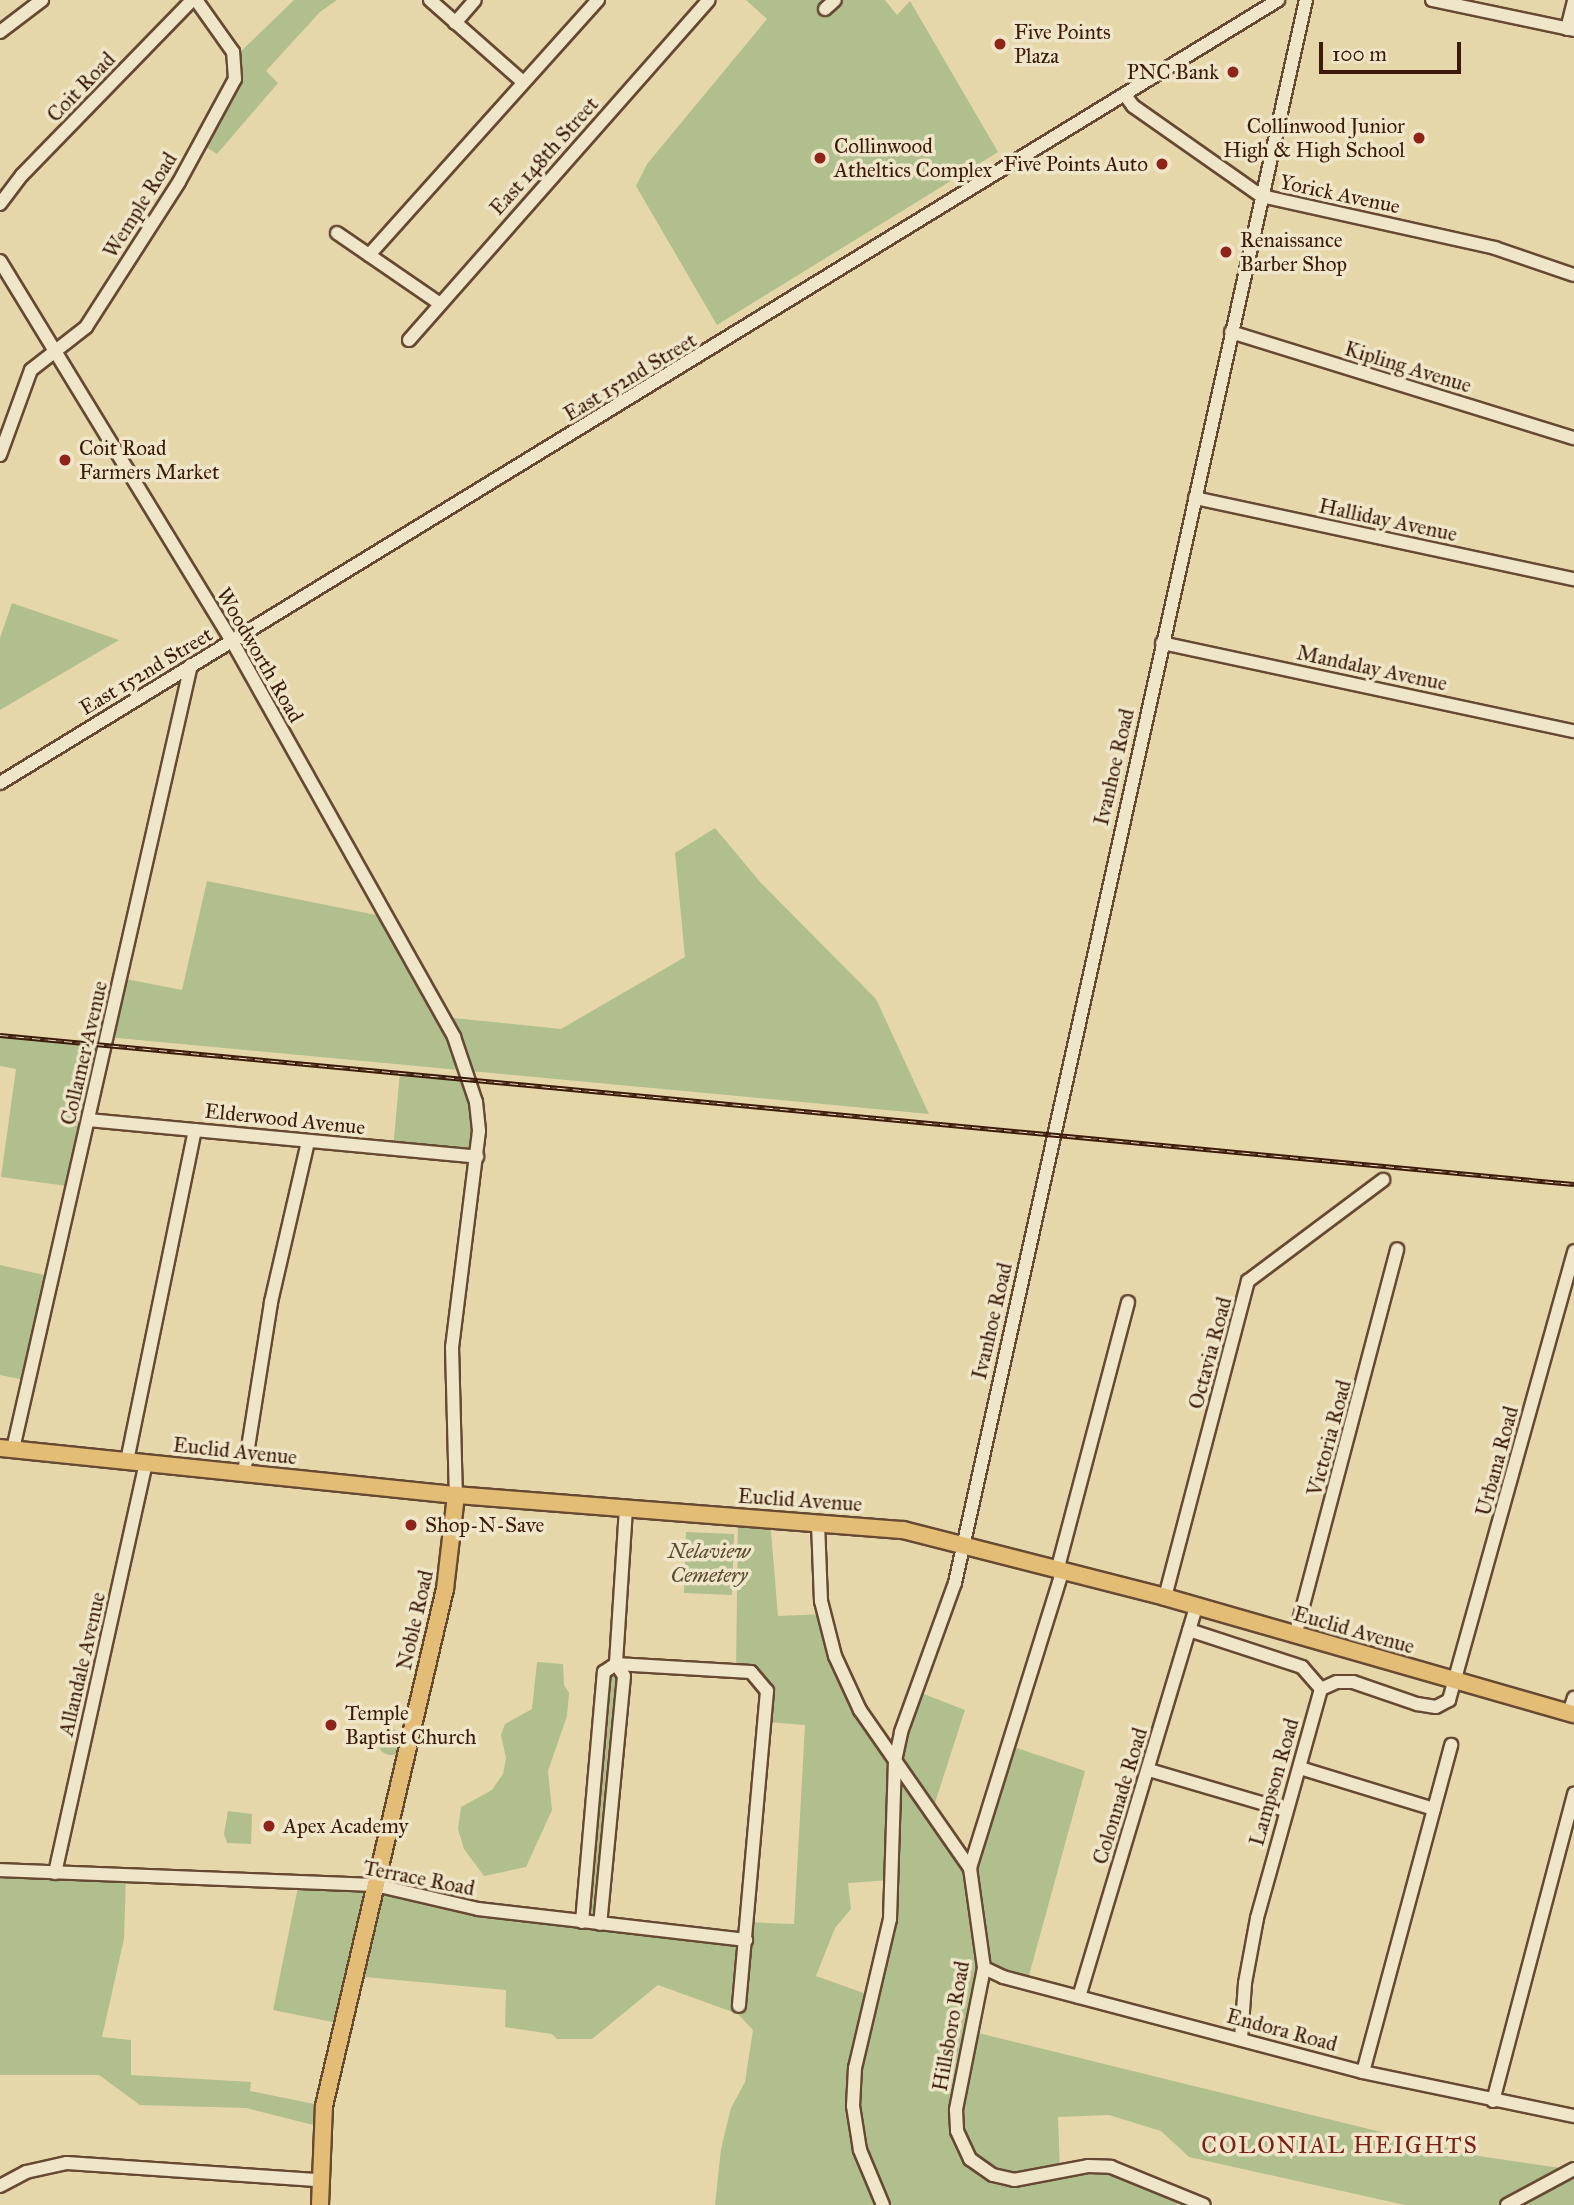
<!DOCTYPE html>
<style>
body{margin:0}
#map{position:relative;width:1574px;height:2205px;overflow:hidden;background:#e6d7ab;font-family:"IM FELL Great Primer",serif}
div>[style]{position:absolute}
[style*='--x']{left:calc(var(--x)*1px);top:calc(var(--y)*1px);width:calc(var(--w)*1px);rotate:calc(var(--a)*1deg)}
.green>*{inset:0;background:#b0bf8d}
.round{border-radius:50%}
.roads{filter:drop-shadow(2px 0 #664932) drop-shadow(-2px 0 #664932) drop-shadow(0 2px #664932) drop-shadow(0 -2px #664932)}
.minor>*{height:12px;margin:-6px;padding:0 6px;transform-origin:6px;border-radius:6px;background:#efe5c8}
.major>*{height:16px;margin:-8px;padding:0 8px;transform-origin:8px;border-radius:8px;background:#e3bc76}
.rail>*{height:5px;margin-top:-2.5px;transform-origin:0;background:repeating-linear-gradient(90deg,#efe5c8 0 8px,#3b1a0a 0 16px);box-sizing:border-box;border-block:2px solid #3b1a0a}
.dots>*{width:19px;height:19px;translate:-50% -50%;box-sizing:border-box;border:4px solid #efe5c8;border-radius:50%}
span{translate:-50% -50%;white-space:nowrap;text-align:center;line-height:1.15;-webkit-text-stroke:7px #efe5c8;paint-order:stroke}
.poi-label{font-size:21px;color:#3b1a0a}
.left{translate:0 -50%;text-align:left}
.right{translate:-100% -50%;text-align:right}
.street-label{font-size:21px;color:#3b1a0a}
.park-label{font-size:21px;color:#5e4c31;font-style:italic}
.neighbourhood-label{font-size:23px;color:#7a1f14;letter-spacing:2px}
.scale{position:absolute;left:1319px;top:42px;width:142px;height:32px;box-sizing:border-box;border:4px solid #3b1a0a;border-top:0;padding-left:9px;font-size:21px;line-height:24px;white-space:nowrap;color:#3b1a0a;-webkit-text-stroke:5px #efe5c8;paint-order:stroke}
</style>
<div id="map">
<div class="green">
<div style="clip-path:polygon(294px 0,337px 0,320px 12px,266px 71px,278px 83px,217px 154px,200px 143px,235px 79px,235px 57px)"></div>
<div style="clip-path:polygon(746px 0,885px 0,897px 15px,910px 1px,998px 152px,717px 325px,636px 186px,647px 164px,767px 19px)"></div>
<div style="clip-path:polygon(12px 603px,119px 640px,0 710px,0 638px)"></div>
<div style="clip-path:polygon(715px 828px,761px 883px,876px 999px,929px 1114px,107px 1037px,121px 978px,182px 990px,207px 881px,386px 917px,444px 1017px,561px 1029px,685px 957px,675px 853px)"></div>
<div style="clip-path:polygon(0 1035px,106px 1045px,74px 1187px,1px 1177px,16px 1069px,0 1066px)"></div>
<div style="clip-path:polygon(400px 1072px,469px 1078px,477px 1157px,393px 1149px)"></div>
<div style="clip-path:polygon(0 1265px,53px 1277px,29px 1381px,0 1375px)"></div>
<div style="clip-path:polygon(evenodd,738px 1516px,770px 1519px,778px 1616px,825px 1614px,835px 1656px,894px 1761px,916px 1691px,965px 1710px,933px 1809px,969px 1867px,1008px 1745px,1085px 1771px,1027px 1983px,984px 1968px,974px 2032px,1479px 2156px,1574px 2170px,1574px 2205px,1405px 2205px,1189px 2157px,1161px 2131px,1109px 2115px,1058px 2117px,1060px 2171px,1111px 2167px,1178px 2195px,1177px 2205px,715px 2205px,721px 2149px,731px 2108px,745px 2082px,753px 2030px,738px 2014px,658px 1985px,592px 2039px,557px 2039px,552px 2034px,505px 2027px,506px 1990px,354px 1976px,342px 2024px,273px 2010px,299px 1882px,375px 1885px,582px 1921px,604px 1672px,616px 1664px,624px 1676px,600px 1923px,745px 1939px,747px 1922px,794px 1924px,805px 1725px,767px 1722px,764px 1683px,736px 1671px,738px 1516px,891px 1880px,872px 1996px,816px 1976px,835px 1928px,851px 1909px,848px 1883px,891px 1880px)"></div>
<div style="clip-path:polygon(686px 1532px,734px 1534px,732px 1595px,684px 1593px)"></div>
<div style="clip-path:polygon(537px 1662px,563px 1664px,564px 1685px,569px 1693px,567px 1716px,548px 1771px,552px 1810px,526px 1867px,484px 1876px,464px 1849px,458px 1829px,461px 1807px,492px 1790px,503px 1774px,506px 1758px,501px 1735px,505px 1724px,532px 1709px)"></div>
<div class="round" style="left:378px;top:1729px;width:26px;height:26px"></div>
<div style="clip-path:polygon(228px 1811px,252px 1814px,251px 1844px,227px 1843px,224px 1834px)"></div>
<div style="clip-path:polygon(0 1870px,126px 1875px,124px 1939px,102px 2037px,131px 2040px,131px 2075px,251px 2082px,250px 2091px,324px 2106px,321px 2127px,246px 2108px,140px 2105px,99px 2075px,0 2075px)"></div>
</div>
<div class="roads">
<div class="minor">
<div style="--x:430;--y:0;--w:124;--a:41.4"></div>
<div style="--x:1432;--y:0;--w:145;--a:11.9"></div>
<div style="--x:825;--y:9;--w:13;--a:-42"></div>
<div style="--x:455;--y:23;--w:30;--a:-49"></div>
<div style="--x:1567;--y:29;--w:30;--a:-76"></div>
<div style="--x:0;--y:32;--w:53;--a:-37.3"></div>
<div style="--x:1125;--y:95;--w:14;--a:54"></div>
<div style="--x:1133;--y:106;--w:156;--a:35.1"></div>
<div style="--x:1261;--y:196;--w:240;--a:12.5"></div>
<div style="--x:1495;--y:248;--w:83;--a:18.9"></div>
<div style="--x:0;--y:204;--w:36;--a:-53"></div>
<div style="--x:22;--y:175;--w:244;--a:-45.8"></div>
<div style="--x:337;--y:233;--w:124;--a:34.5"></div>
<div style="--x:369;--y:255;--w:343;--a:-48.1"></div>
<div style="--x:0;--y:261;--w:445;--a:58.6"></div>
<div style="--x:232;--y:641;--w:454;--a:60.7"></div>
<div style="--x:454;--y:1037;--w:69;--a:71.3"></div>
<div style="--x:476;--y:1102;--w:29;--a:84"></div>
<div style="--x:479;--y:1131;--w:218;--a:97.1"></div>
<div style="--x:452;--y:1347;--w:148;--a:88.5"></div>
<div style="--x:1231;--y:332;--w:359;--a:17.2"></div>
<div style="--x:409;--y:340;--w:453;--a:-48.6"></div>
<div style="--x:0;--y:455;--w:90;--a:-70"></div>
<div style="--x:31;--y:370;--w:70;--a:-38"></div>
<div style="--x:86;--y:327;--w:172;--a:-57.3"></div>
<div style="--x:179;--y:182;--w:117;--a:-61.5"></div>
<div style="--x:235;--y:79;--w:27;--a:-94"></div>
<div style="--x:233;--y:52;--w:64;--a:-125.4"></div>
<div style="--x:1195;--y:498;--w:388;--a:12.1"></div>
<div style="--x:1162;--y:643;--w:421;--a:12.1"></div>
<div style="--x:0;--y:783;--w:1499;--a:-31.49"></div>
<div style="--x:89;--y:1120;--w:390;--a:5.4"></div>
<div style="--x:13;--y:1449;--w:804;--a:-77.21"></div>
<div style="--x:127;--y:1461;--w:338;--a:-78.4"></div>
<div style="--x:244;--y:1473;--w:173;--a:-81"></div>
<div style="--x:271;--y:1302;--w:164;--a:-77"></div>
<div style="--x:626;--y:1508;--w:156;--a:93.7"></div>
<div style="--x:616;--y:1664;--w:135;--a:3.4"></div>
<div style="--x:751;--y:1672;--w:25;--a:50"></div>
<div style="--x:767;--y:1691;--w:316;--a:95.1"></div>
<div style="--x:818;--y:1523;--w:78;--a:87.8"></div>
<div style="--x:821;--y:1601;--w:57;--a:75.7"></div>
<div style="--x:835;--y:1656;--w:60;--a:65.2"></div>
<div style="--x:860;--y:1710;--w:193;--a:55.2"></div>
<div style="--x:970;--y:1868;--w:101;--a:82"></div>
<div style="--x:984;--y:1968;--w:145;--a:101.2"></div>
<div style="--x:956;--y:2110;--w:21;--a:87"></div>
<div style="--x:957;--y:2131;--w:31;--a:65"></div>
<div style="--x:970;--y:2159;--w:28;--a:35"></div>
<div style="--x:993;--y:2175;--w:22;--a:13"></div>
<div style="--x:1014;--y:2180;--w:75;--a:-10.7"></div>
<div style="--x:1088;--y:2166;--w:23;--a:2"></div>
<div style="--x:1111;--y:2167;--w:100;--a:22.2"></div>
<div style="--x:1057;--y:1571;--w:278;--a:-75.2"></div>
<div style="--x:1165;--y:1597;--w:327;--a:-75.3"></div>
<div style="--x:1248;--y:1281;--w:169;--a:-36.8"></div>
<div style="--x:1189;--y:1630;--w:119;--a:18.1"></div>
<div style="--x:1302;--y:1667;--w:29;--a:49"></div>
<div style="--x:1295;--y:1636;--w:400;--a:-75.2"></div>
<div style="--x:1569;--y:1713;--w:16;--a:-72"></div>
<div style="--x:1300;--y:1768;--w:140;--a:17"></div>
<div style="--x:1149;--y:1770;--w:142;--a:16.4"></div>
<div style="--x:970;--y:1868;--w:310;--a:-72.7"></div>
<div style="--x:0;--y:1870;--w:375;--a:2.3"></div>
<div style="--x:375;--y:1885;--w:106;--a:13.1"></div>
<div style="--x:478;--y:1909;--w:270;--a:6.6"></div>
<div style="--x:55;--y:1873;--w:420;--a:-77.5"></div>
<div style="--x:582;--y:1922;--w:251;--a:-85"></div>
<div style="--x:604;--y:1672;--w:14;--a:-34"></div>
<div style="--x:616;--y:1664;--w:14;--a:56"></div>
<div style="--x:624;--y:1676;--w:249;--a:95.5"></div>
<div style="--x:984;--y:1968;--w:21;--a:25"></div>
<div style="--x:1003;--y:1977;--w:372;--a:14.8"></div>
<div style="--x:1363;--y:2072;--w:216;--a:11.8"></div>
<div style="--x:1079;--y:1997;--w:408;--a:-73.3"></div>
<div style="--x:1241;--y:2039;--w:56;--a:-85.9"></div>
<div style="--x:1245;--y:1983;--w:66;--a:-79.5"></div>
<div style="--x:1257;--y:1918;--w:238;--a:-74.4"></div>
<div style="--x:1321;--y:1689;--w:17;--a:-24"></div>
<div style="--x:1337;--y:1682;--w:16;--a:0"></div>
<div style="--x:1353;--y:1682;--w:68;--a:19"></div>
<div style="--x:1417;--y:1704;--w:19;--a:9"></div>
<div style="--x:1436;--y:1707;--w:15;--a:-28"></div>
<div style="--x:1449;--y:1700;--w:466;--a:-74.4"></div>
<div style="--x:1363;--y:2072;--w:339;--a:-74.9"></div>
<div style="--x:1493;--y:2101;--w:318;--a:-75.2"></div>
<div style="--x:0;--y:2186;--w:30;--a:-28"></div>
<div style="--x:26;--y:2172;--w:42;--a:-12.4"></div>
<div style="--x:67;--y:2163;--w:253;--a:3.9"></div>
<div style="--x:883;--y:2205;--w:60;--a:-112.7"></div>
<div style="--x:860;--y:2150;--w:45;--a:-99"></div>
<div style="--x:853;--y:2106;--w:38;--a:-87"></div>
<div style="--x:855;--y:2068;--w:153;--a:-76.8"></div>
<div style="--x:890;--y:1919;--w:158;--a:-88.2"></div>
<div style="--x:895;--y:1761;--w:30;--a:-78"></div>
<div style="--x:901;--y:1732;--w:158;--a:-70.1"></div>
<div style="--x:955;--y:1583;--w:1621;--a:-77.5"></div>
<div style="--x:1507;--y:2205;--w:76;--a:-28.2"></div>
</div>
<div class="major">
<div style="--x:0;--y:1448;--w:458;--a:5.9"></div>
<div style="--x:456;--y:1495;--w:448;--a:4.5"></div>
<div style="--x:903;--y:1530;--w:270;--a:14.3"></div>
<div style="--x:1165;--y:1597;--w:425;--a:16"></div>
<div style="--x:320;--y:2205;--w:99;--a:-87.7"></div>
<div style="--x:324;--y:2106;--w:531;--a:-76.83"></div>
<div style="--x:445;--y:1589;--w:95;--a:-83.3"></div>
</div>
</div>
<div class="rail">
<div style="--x:0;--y:1035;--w:1581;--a:5.41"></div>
</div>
<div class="dots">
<div style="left:1000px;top:44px;background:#8f2418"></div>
<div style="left:1233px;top:72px;background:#8f2418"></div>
<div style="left:1419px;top:138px;background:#8f2418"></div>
<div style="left:820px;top:158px;background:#8f2418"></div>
<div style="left:1162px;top:164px;background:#8f2418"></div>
<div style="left:1226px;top:252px;background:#8f2418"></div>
<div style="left:65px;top:460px;background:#8f2418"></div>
<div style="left:411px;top:1525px;background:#8f2418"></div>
<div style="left:331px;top:1725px;background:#8f2418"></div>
<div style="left:269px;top:1826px;background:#8f2418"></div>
</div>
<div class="poi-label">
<span class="left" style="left:1014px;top:44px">Five Points<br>Plaza</span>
<span class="right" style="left:1219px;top:72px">PNC Bank</span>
<span class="right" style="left:1405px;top:138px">Collinwood Junior<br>High &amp; High School</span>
<span class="left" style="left:834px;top:158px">Collinwood<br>Atheltics Complex</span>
<span class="right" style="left:1148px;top:164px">Five Points Auto</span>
<span class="left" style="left:1240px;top:252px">Renaissance<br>Barber Shop</span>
<span class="left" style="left:79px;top:460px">Coit Road<br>Farmers Market</span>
<span class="left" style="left:425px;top:1525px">Shop-N-Save</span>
<span class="left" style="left:345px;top:1725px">Temple<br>Baptist Church</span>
<span class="left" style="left:283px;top:1826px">Apex Academy</span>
</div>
<div class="street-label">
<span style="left:81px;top:87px;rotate:-46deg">Coit Road</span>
<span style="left:544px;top:156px;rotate:-48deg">East 148th Street</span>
<span style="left:1340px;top:194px;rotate:12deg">Yorick Avenue</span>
<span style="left:140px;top:205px;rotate:-58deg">Wemple Road</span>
<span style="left:1408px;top:367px;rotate:17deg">Kipling Avenue</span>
<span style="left:630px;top:377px;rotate:-31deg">East 152nd Street</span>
<span style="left:1388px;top:520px;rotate:12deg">Halliday Avenue</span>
<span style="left:260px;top:655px;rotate:60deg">Woodworth Road</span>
<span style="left:1372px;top:668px;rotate:12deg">Mandalay Avenue</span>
<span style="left:146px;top:671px;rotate:-31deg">East 152nd Street</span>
<span style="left:1114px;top:767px;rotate:-77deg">Ivanhoe Road</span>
<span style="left:84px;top:1053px;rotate:-77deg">Collamer Avenue</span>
<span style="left:285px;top:1119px;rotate:6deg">Elderwood Avenue</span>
<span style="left:992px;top:1321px;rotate:-77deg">Ivanhoe Road</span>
<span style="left:1210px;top:1353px;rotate:-75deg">Octavia Road</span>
<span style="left:1329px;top:1438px;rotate:-75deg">Victoria Road</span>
<span style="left:235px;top:1451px;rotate:6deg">Euclid Avenue</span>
<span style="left:1497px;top:1461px;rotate:-75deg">Urbana Road</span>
<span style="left:800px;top:1500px;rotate:4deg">Euclid Avenue</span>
<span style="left:415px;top:1620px;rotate:-77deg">Noble Road</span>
<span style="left:1354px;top:1630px;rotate:16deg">Euclid Avenue</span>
<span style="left:82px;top:1664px;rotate:-77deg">Allandale Avenue</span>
<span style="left:1274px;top:1782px;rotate:-74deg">Lampson Road</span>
<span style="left:1120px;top:1796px;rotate:-73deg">Colonnade Road</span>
<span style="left:419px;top:1878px;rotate:11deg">Terrace Road</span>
<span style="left:951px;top:2026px;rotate:-80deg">Hillsboro Road</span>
<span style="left:1282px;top:2030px;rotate:15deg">Endora Road</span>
</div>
<div class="park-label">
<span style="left:709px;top:1563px">Nelaview<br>Cemetery</span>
</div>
<div class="neighbourhood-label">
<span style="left:1340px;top:2145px">COLONIAL HEIGHTS</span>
</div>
<div class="scale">100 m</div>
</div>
